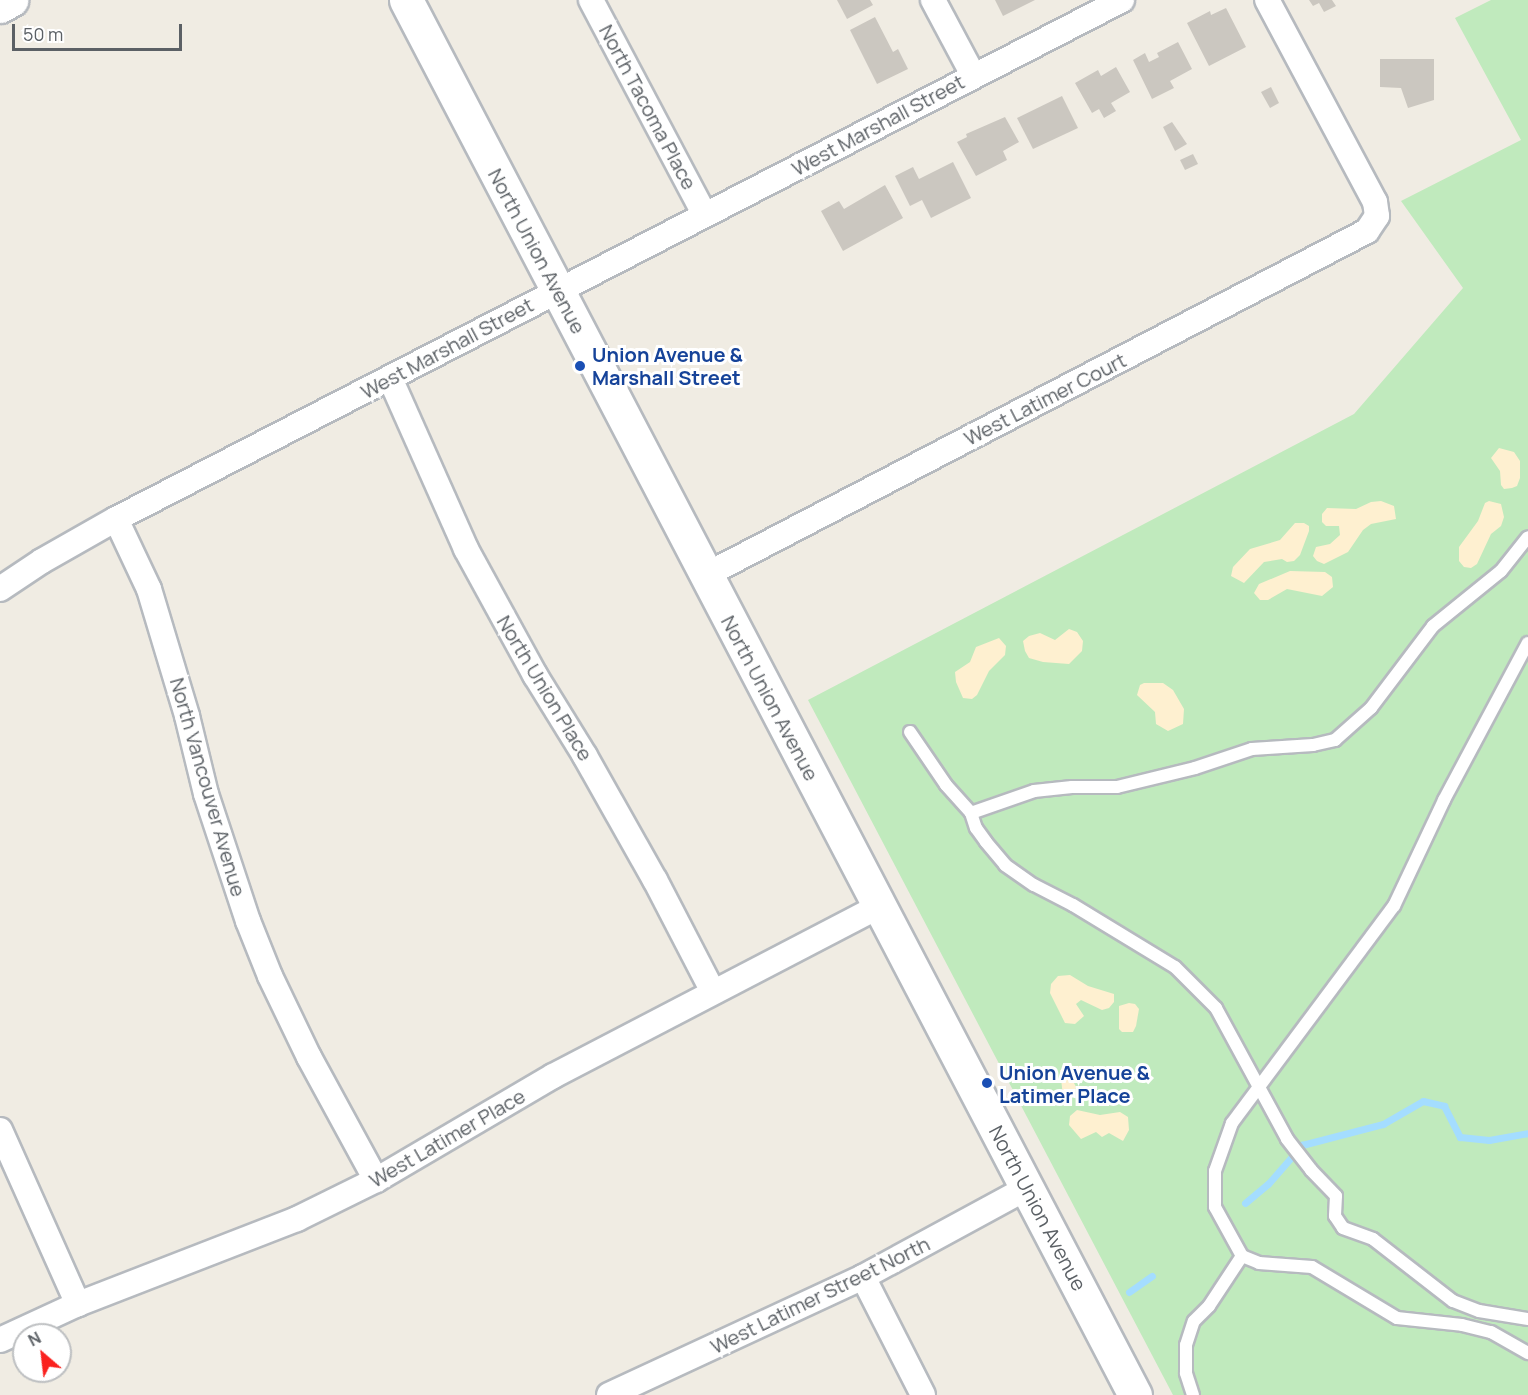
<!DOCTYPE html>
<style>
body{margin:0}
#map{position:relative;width:1528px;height:1395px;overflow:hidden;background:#f0ece3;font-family:Manrope,sans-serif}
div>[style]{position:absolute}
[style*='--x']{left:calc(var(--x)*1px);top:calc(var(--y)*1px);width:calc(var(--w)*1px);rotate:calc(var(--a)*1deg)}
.green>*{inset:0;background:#c0eabd}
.sand>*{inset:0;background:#fef0d0}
.stream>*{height:7px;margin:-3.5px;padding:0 3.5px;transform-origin:3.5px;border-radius:3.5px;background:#a4ddff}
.building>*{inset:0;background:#cbc7c0}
.roads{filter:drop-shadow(2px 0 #b6babf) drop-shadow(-2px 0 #b6babf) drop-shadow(0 2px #b6babf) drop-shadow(0 -2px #b6babf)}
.lane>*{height:12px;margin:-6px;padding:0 6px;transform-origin:6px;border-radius:6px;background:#fff}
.street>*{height:24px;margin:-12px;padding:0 12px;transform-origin:12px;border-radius:12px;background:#fff}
.secondary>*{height:33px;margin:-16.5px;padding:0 16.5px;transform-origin:16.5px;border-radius:16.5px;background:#fff}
.dots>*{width:16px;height:16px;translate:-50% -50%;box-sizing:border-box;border:3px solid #fff;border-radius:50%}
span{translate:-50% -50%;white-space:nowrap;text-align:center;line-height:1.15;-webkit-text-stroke:6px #fff;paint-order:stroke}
.street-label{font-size:20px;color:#5b6065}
.transit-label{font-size:20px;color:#164399;font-weight:700}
.left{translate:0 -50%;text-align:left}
.north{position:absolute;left:12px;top:1323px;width:60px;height:60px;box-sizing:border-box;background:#fff;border:2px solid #bdbfc1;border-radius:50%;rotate:332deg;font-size:16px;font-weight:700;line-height:24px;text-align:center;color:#5b6065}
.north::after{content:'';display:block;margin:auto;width:21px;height:27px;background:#fa221f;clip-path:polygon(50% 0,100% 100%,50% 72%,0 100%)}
.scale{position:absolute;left:12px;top:24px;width:170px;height:27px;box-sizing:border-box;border:3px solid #5b6065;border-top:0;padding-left:8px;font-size:18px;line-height:21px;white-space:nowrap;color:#5b6065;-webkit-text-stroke:4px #fff;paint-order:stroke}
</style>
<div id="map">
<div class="green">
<div style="clip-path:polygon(1491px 0,1528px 0,1528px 1395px,1173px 1395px,808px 700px,1354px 414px,1463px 288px,1401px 201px,1521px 140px,1455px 18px)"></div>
</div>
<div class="sand">
<div style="clip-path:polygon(1499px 448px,1514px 452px,1520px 461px,1520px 478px,1517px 486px,1512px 488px,1504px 489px,1501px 485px,1500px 471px,1491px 458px)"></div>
<div style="clip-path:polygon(1381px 501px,1394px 506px,1396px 519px,1371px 524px,1363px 530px,1348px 552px,1324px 564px,1317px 561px,1313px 556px,1316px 547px,1330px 544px,1340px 535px,1339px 526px,1326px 526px,1322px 522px,1322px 514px,1327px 508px,1356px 509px,1371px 502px)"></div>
<div style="clip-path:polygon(1489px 501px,1501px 504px,1504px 517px,1501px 526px,1491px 534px,1477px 564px,1471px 568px,1464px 567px,1459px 561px,1459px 547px,1478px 521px,1485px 503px)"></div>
<div style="clip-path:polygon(1295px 523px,1304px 523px,1309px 526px,1309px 531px,1300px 555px,1294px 561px,1287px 562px,1282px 559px,1264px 562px,1244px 583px,1231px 576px,1233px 567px,1250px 549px,1280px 540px)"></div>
<div style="clip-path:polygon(1290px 571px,1325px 572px,1332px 577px,1333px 587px,1322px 596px,1287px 589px,1268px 600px,1260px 600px,1254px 593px,1259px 584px)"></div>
<div style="clip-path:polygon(1069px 629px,1077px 632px,1083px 641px,1082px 651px,1069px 664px,1043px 662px,1029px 658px,1025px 651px,1023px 641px,1029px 636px,1040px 633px,1055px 640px)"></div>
<div style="clip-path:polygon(999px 638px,1006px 646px,1005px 655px,989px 671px,977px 695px,972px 699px,963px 698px,956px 682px,955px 672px,970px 662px,976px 647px)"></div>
<div style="clip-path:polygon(1144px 683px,1163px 683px,1173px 690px,1184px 709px,1183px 724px,1168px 731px,1156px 724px,1155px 712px,1137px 695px,1140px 685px)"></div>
<div style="clip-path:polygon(1070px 975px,1088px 986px,1114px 994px,1114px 1002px,1109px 1008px,1102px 1010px,1081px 1000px,1076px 1004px,1084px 1016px,1075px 1024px,1065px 1023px,1050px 993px,1051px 984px,1058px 976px)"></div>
<div style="clip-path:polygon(1129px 1003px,1135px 1004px,1139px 1009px,1136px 1026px,1133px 1032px,1122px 1032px,1119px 1029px,1119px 1006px)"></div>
<div style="clip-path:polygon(1079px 1066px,1092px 1071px,1091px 1079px,1077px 1079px,1074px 1083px,1076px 1087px,1072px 1097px,1063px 1096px,1060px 1070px)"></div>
<div style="clip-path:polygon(1077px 1110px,1100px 1115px,1120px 1112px,1128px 1117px,1129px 1130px,1123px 1141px,1109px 1133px,1102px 1137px,1096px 1132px,1081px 1139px,1069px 1125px,1070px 1116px)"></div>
</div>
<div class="stream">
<div style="--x:1245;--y:1203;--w:30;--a:-40"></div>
<div style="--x:1268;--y:1184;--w:52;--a:-48.9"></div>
<div style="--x:1302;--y:1145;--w:84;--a:-14.5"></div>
<div style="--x:1383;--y:1124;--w:46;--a:-29.9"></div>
<div style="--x:1423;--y:1101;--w:22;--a:13"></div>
<div style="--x:1444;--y:1106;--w:35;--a:63"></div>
<div style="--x:1460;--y:1137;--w:29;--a:6"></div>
<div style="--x:1489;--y:1140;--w:40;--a:-10"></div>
<div style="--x:1129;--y:1292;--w:28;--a:-35"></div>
</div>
<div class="building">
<div style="clip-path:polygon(837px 0,870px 0,873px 5px,847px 19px)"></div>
<div style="clip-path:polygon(995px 0,1035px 0,1003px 16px)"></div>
<div style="clip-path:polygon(1309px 0,1332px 0,1336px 6px,1324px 12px,1319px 3px,1313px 6px)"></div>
<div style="clip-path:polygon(1226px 8px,1246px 47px,1209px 66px,1187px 23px,1210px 11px,1211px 15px)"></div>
<div style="clip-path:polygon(875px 17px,893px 52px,898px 49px,908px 69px,877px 84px,850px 30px)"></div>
<div style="clip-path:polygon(1178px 42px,1192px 69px,1170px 81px,1174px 88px,1152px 99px,1133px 60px,1145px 53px,1149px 62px,1159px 57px,1157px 53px)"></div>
<div style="clip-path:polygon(1380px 59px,1434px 59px,1434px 100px,1408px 108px,1401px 88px,1380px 87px)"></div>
<div style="clip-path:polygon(1116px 67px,1130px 92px,1111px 103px,1116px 111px,1104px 118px,1099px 109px,1092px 113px,1075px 83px,1098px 70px,1101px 76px)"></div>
<div style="clip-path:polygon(1271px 87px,1279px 103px,1270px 108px,1261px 92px)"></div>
<div style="clip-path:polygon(1062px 96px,1078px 128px,1033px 149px,1017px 118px)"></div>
<div style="clip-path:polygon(1005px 117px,1019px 142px,1003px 151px,1007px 160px,976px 176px,957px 142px,967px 137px,966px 134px)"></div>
<div style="clip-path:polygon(1172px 122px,1187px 144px,1175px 151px,1163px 127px)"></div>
<div style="clip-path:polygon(1193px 154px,1198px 164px,1185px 170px,1180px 160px)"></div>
<div style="clip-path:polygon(953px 162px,971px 198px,931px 218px,922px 200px,910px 206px,895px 176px,913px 167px,919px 179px)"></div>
<div style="clip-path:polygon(885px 185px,903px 218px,843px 251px,821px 211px,839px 201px,844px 209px)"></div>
</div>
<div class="roads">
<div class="lane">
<div style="--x:910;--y:732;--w:64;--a:55.8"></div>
<div style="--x:946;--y:785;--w:38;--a:48"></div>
<div style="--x:971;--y:813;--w:16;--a:72"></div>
<div style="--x:976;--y:828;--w:17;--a:54"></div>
<div style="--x:986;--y:842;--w:30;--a:50"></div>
<div style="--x:1005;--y:865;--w:35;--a:35"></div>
<div style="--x:1034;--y:885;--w:44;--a:27.1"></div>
<div style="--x:1073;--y:905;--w:119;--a:31.3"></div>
<div style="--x:1175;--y:967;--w:58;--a:45"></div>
<div style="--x:1216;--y:1008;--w:149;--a:61.5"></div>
<div style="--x:1287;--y:1139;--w:39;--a:52"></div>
<div style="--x:1311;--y:1170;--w:36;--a:46"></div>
<div style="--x:1336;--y:1196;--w:20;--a:93"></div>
<div style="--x:1335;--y:1216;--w:14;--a:56"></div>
<div style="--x:1343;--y:1228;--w:32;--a:20"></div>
<div style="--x:1373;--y:1239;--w:101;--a:37.8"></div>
<div style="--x:1453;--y:1301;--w:28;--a:21"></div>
<div style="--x:1479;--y:1311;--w:50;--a:9.3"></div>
<div style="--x:971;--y:813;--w:67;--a:-19.2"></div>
<div style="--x:1034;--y:791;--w:38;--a:-6"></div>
<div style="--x:1072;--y:787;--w:45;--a:0"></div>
<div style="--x:1117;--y:787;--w:80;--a:-13.7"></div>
<div style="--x:1195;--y:768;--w:60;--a:-18.4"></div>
<div style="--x:1252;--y:749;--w:61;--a:-3.8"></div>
<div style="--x:1313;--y:745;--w:23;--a:-13"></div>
<div style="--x:1335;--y:740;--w:48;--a:-41.6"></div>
<div style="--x:1371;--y:708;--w:103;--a:-52.9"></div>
<div style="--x:1433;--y:626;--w:87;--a:-39"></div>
<div style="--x:1501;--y:571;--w:43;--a:-51.5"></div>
<div style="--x:1242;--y:1256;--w:18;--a:22"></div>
<div style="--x:1259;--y:1263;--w:53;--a:4.3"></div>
<div style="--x:1312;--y:1267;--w:99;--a:31"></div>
<div style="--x:1397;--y:1318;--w:65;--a:6.1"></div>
<div style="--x:1462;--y:1325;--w:30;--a:14"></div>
<div style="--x:1491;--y:1332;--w:43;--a:29.6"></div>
<div style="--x:1193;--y:1395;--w:23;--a:-108"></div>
<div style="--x:1186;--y:1373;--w:28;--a:-90"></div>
<div style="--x:1186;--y:1345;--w:25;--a:-72"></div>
<div style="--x:1194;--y:1321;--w:21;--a:-45"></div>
<div style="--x:1209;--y:1306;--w:60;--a:-56.6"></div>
<div style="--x:1242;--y:1256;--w:56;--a:-118.9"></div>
<div style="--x:1215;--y:1207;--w:36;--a:-90"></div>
<div style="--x:1215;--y:1171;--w:51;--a:-70.5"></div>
<div style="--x:1232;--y:1123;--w:271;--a:-53.3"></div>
<div style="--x:1394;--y:906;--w:117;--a:-64.7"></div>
<div style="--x:1444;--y:800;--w:178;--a:-61.9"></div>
</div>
<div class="street">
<div style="--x:591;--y:0;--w:243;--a:62.1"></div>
<div style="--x:933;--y:0;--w:85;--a:61.9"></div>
<div style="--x:390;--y:378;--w:187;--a:66"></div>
<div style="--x:466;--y:549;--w:144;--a:61.3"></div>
<div style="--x:535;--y:675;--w:95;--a:58.3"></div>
<div style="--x:585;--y:756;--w:142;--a:60.6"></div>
<div style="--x:655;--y:880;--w:126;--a:62.6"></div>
<div style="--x:116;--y:519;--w:77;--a:64.8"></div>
<div style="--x:149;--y:589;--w:133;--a:73.3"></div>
<div style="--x:187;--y:716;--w:80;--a:76.3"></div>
<div style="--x:206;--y:794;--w:134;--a:71.7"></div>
<div style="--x:248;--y:921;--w:59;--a:68.2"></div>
<div style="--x:270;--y:976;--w:90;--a:64.3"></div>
<div style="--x:309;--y:1057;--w:140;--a:61.4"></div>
<div style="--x:706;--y:575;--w:745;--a:-27.49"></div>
<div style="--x:1367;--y:231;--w:18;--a:-56"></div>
<div style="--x:1377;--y:216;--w:14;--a:-98"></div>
<div style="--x:1375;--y:202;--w:229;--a:-118.1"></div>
<div style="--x:0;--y:589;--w:50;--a:-33.7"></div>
<div style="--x:42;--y:561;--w:85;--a:-29.6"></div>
<div style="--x:116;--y:519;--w:1132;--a:-27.29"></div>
<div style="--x:0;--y:1130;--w:191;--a:65.9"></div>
<div style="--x:863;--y:1277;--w:132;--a:63"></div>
<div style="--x:0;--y:1340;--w:86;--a:-24.8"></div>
<div style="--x:78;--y:1304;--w:235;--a:-21.2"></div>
<div style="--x:297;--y:1219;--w:88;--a:-26.3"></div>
<div style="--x:376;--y:1180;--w:205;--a:-30.4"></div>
<div style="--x:553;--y:1076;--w:369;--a:-27.5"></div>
<div style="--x:609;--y:1395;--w:280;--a:-24.9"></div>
<div style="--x:863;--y:1277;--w:187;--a:-28.5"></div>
</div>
<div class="secondary">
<div style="--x:406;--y:0;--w:1574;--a:62.41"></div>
<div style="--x:0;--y:6;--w:13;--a:-29"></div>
</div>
</div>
<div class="dots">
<div style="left:580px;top:366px;background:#1a4fb4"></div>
<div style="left:987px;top:1083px;background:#1a4fb4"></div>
</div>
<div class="street-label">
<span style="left:648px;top:107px;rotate:62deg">North Tacoma Place</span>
<span style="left:878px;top:125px;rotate:-28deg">West Marshall Street</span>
<span style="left:537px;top:251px;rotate:62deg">North Union Avenue</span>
<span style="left:447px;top:348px;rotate:-28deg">West Marshall Street</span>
<span style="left:1045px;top:399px;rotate:-27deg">West Latimer Court</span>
<span style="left:545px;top:688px;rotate:59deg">North Union Place</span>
<span style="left:770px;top:698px;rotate:62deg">North Union Avenue</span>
<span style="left:208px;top:787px;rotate:74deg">North Vancouver Avenue</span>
<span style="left:447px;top:1138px;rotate:-30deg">West Latimer Place</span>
<span style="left:1038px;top:1208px;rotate:62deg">North Union Avenue</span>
<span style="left:820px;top:1295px;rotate:-26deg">West Latimer Street North</span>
</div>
<div class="transit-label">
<span class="left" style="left:592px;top:366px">Union Avenue &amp;<br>Marshall Street</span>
<span class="left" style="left:999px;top:1084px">Union Avenue &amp;<br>Latimer Place</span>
</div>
<div class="north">N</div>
<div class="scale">50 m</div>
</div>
